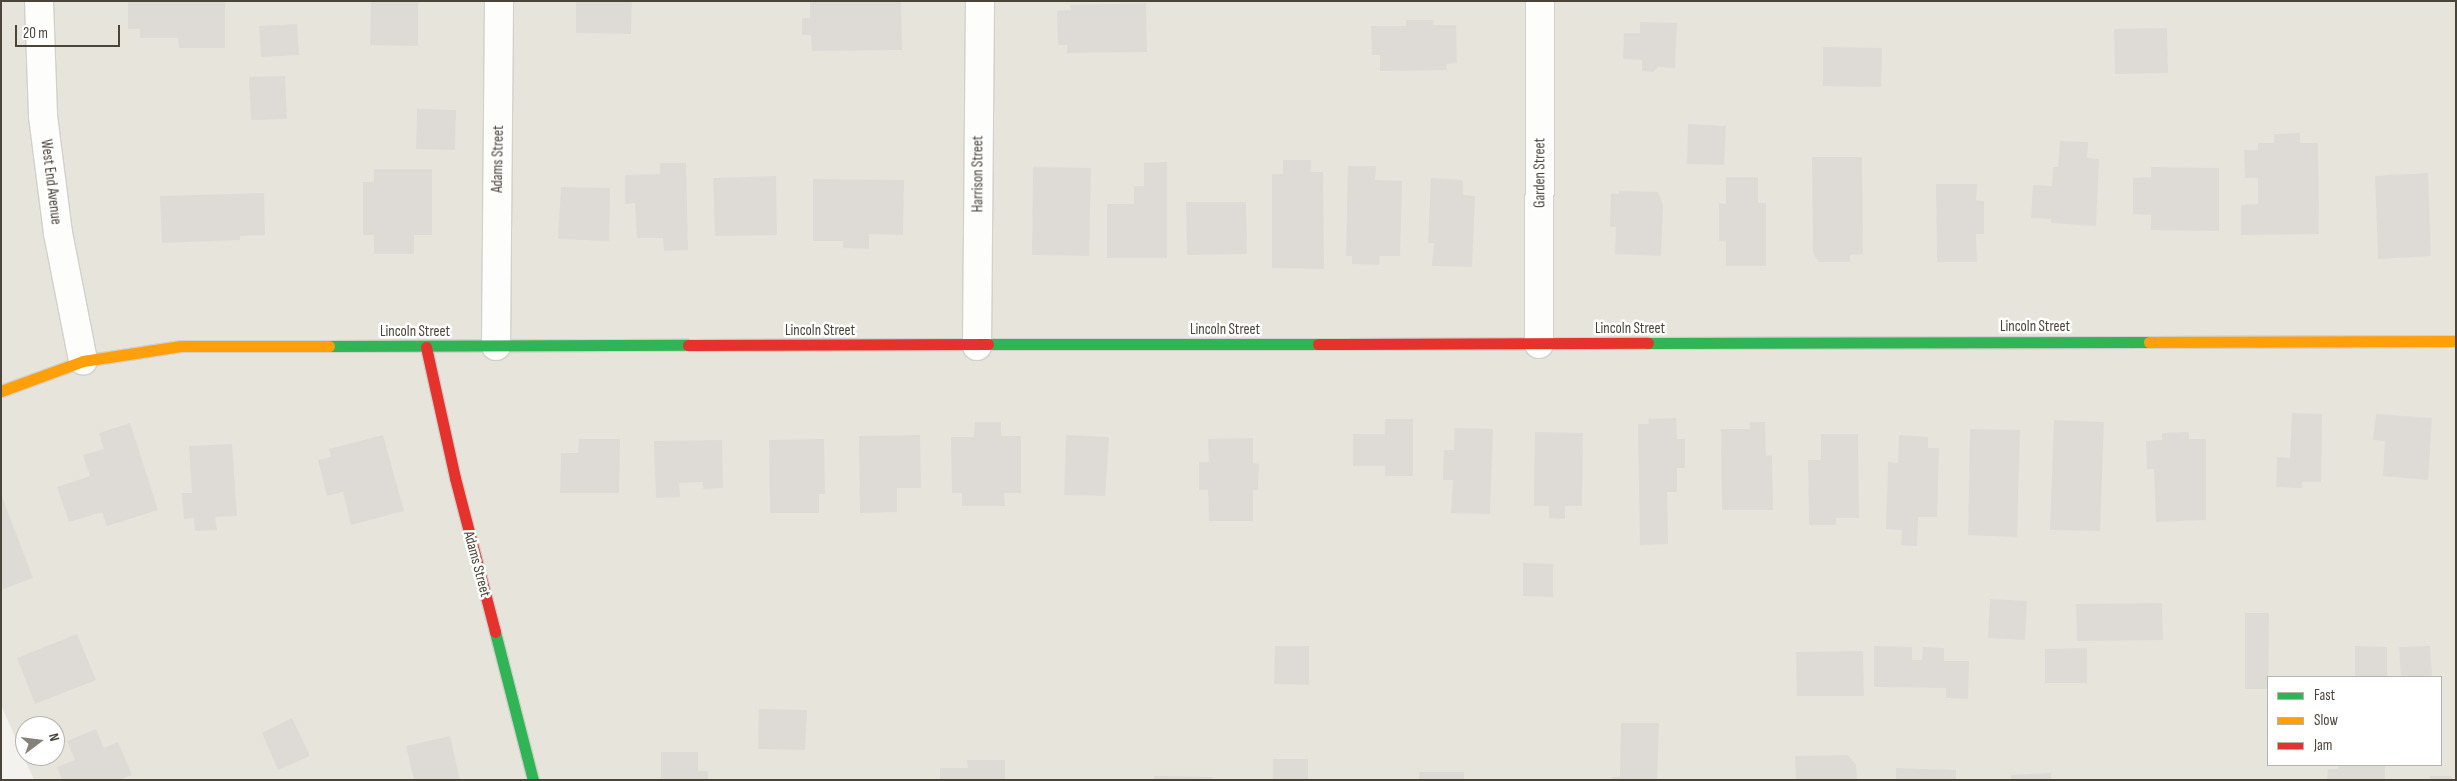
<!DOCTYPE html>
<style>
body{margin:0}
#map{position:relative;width:2457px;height:781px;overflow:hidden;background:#f4f2ee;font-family:"Sofia Sans Condensed",sans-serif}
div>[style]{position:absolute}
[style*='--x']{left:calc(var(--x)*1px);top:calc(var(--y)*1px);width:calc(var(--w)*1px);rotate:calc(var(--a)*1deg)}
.residential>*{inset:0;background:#e7e4dc}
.building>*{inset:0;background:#dedbd6}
.roads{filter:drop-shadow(1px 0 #d2d0cb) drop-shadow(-1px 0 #d2d0cb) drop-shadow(0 1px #d2d0cb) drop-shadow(0 -1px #d2d0cb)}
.street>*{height:28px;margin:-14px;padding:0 14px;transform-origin:14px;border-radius:14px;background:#fdfdfc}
.fast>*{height:11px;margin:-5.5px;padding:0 5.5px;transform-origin:5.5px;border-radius:5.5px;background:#30b455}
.slow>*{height:11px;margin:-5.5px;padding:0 5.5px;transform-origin:5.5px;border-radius:5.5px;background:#ff9f0a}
.jam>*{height:11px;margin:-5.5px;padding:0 5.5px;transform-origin:5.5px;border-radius:5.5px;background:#e5322d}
span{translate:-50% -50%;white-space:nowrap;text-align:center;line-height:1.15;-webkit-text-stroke:5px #fff;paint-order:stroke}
.street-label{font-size:15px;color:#4b4439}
.frame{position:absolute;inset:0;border:2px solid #4b4439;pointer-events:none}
.legend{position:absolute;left:2267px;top:676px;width:175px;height:90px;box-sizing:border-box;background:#fff;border:1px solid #b7b4b0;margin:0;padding:6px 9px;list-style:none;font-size:15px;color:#4b4439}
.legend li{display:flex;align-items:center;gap:10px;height:25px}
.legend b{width:25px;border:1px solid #b7b4b0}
.north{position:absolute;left:15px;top:716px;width:50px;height:50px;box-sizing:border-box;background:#fff;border:1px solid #b7b4b0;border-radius:50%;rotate:75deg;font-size:14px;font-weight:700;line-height:20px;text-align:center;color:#4b4439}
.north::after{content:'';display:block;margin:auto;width:18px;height:22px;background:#868178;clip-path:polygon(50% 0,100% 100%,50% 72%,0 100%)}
.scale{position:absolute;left:15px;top:25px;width:105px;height:22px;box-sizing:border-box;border:2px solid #4b4439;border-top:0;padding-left:6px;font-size:15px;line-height:18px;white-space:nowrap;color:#4b4439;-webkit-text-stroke:4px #fff;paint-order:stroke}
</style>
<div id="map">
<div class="residential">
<div style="clip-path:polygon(evenodd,1px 1px,2456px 1px,2456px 780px,34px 780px,1px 705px,1px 1px,2268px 677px,2441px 677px,2441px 765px,2268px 765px,2268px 677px,1px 1px,25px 726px,55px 726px,55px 756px,25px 756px,25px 726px)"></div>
</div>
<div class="building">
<div style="clip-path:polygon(225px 1px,225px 48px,179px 48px,178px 38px,140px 38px,140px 29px,128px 29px,128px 2px)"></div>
<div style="clip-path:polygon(371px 1px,418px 1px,418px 46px,370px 45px)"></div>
<div style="clip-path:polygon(576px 1px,632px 1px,631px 34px,576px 33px)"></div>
<div style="clip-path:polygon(810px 1px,901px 1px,902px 50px,812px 51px,811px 35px,802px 35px,802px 18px,810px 18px)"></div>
<div style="clip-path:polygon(1146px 3px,1147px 52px,1067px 53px,1067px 45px,1058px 45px,1057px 11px,1071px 10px,1070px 5px)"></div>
<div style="clip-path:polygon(1406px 20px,1433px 20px,1433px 25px,1456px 25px,1457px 63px,1446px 64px,1447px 70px,1380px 71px,1380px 55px,1372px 55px,1371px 26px,1406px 26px)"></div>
<div style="clip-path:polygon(1640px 22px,1677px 23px,1675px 68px,1658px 67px,1653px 72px,1642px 71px,1642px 60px,1623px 59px,1624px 33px,1640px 33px)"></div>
<div style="clip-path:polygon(297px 24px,299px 55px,261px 57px,259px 26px)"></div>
<div style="clip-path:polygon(2167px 28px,2168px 73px,2115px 74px,2114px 29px)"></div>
<div style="clip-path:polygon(1823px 47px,1882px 48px,1881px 87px,1823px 86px)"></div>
<div style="clip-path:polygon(285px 76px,287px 119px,251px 120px,249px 77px)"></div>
<div style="clip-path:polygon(417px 109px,456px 110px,455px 150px,416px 149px)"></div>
<div style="clip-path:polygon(1688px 124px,1726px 126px,1724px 165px,1687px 164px)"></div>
<div style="clip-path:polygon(2300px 133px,2300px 143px,2318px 143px,2319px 234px,2241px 235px,2241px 205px,2258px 204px,2258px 178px,2245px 178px,2244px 150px,2258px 150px,2258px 143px,2274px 143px,2274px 134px)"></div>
<div style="clip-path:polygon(2060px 141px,2088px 142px,2087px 158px,2099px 159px,2096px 226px,2051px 223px,2051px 219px,2031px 218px,2033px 185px,2052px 186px,2053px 167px,2058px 167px)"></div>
<div style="clip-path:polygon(1812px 157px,1862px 157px,1863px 254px,1850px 255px,1850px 262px,1819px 262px,1813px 253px)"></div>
<div style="clip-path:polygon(1283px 160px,1311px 160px,1311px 172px,1323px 172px,1324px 269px,1272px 268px,1272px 174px,1283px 174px)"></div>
<div style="clip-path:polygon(1167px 162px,1167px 258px,1107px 258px,1107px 204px,1134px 204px,1134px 186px,1144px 186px,1144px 163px)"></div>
<div style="clip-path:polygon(660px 163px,686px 163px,688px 250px,664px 251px,663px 238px,637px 238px,635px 203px,625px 204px,625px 175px,660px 174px)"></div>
<div style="clip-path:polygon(1348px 166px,1376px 166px,1375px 180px,1402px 181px,1400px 256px,1380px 256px,1379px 265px,1352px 264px,1352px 256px,1346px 256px)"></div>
<div style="clip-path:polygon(1033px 167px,1091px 168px,1089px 256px,1032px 255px)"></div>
<div style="clip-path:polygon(2151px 167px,2219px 168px,2219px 231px,2151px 230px,2151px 215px,2133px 214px,2133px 178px,2151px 177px)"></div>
<div style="clip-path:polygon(374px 169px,432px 169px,432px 235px,414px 235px,414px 254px,374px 254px,374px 235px,363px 235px,363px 182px,374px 182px)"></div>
<div style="clip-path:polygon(2428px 173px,2431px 256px,2378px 259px,2375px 176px)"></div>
<div style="clip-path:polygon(776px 176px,777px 235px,715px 236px,713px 178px)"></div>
<div style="clip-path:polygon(1726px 177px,1758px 177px,1758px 203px,1766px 203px,1766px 266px,1726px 266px,1726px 241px,1719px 241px,1719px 203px,1726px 204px)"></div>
<div style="clip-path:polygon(1431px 178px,1463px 180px,1463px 195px,1475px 196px,1472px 267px,1432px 266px,1434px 243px,1428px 243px)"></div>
<div style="clip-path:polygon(813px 179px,904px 180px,903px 235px,869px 234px,869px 249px,843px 248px,843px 241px,813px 241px)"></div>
<div style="clip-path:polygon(1936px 184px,1977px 184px,1976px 200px,1984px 201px,1984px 234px,1976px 234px,1977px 262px,1937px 262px)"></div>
<div style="clip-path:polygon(561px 187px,610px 188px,609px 241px,558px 239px)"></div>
<div style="clip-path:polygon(1619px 191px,1658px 192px,1663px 205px,1661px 256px,1615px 254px,1616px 227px,1610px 227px,1611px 193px,1619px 194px)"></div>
<div style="clip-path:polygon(264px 193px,265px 235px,240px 236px,240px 240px,162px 243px,160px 196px)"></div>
<div style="clip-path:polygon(1186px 202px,1246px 202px,1247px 254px,1187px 255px)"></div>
<div style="clip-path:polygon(2292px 413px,2322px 414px,2321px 482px,2302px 482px,2302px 488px,2276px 487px,2277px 457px,2290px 458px)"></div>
<div style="clip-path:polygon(2376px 414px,2432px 418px,2428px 480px,2383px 476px,2385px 441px,2373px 440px)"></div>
<div style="clip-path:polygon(1676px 418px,1677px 439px,1685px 439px,1685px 468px,1677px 468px,1677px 492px,1667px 492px,1668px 544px,1640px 545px,1638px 424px,1649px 424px,1648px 419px)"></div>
<div style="clip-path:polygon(1385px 419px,1413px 419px,1413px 476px,1385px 476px,1385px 466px,1353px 466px,1353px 434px,1385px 434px)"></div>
<div style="clip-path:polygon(2054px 420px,2104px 422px,2100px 531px,2050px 530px)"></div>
<div style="clip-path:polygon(975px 422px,1001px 422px,1001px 436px,1021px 436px,1021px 493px,1004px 493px,1005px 506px,962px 506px,962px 493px,952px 493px,951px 437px,974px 437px)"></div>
<div style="clip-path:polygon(1750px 422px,1765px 422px,1766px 456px,1772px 455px,1773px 510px,1722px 510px,1721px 429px,1750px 429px)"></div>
<div style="clip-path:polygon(130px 423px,158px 510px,107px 526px,102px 512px,69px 522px,57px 487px,90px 476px,83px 455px,104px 449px,99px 433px)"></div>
<div style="clip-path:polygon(1455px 428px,1493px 429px,1490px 514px,1451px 513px,1453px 480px,1443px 480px,1444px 450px,1454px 450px)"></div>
<div style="clip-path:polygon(1970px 429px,2020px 430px,2017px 537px,1968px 535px)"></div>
<div style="clip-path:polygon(1535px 432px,1583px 433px,1582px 506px,1565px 506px,1565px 519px,1549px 518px,1549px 506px,1534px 506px)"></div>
<div style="clip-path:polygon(2189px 432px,2189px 439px,2206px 439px,2206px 520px,2156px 522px,2154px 469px,2147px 469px,2146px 441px,2162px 440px,2162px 433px)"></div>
<div style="clip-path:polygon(1821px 434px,1858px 434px,1859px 518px,1836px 518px,1836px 525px,1809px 525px,1808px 460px,1821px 460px)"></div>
<div style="clip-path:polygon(383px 435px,404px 511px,351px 525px,343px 492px,327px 496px,318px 460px,331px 457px,329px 449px)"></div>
<div style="clip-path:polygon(920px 435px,921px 488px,897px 488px,897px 512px,860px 513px,859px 436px)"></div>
<div style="clip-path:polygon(1066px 435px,1109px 437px,1105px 496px,1064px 495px)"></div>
<div style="clip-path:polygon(1899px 435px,1928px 437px,1928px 448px,1939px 448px,1937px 517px,1918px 517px,1917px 546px,1901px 545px,1902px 530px,1886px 529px,1888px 462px,1898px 463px)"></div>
<div style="clip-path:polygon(1253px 438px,1253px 463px,1259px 464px,1258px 490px,1253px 490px,1253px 521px,1209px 521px,1208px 490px,1199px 490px,1199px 462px,1209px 462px,1208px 439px)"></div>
<div style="clip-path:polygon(579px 439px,620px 439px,619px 493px,560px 493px,561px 453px,578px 453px)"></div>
<div style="clip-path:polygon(824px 439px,825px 494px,819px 494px,819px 513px,770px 513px,769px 440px)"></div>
<div style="clip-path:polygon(722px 440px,723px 488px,703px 489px,703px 482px,679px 483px,680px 497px,656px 498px,654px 441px)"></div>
<div style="clip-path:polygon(232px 444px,237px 516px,215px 517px,217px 530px,195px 531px,194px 518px,184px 519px,182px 493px,192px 493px,189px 446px)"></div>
<div style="clip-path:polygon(1px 494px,33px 578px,1px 590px)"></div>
<div style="clip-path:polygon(1523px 563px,1553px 564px,1553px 597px,1523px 596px)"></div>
<div style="clip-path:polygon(1990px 599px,2027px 601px,2025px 640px,1988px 638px)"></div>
<div style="clip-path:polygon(2162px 603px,2163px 640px,2077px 641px,2076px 604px)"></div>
<div style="clip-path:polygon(2245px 613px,2269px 613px,2268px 689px,2245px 689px)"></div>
<div style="clip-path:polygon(77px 634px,96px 680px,35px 704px,17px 658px)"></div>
<div style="clip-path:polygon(1275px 646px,1309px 646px,1309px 685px,1274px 684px)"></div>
<div style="clip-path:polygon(1874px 646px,1912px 647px,1912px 660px,1922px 660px,1923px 647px,1944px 648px,1944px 661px,1969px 661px,1968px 699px,1946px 698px,1946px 688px,1874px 687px)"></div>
<div style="clip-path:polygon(2355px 646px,2387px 647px,2387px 677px,2355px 677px)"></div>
<div style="clip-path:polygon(2430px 646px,2432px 677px,2401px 677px,2399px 647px)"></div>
<div style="clip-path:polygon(2087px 648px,2087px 683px,2045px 683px,2045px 649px)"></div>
<div style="clip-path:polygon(1863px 651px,1864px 696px,1797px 696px,1796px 652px)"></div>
<div style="clip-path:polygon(759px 709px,807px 710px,805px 750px,758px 749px)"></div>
<div style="clip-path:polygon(292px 718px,310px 756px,278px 770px,262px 733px)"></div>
<div style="clip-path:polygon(1621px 723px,1659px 723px,1657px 780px,1612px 780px,1612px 777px,1620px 777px)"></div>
<div style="clip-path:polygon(96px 729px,104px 748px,118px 742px,132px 775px,119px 780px,62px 780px,57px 767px,75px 760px,67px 741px)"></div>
<div style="clip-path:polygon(450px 736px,460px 780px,414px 780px,406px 746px)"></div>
<div style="clip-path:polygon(661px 752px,698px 752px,698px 771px,708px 771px,708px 780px,661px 780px)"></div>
<div style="clip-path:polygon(1848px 755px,1856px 765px,1857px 780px,1796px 780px,1795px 756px)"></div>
<div style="clip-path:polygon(1273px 759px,1308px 759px,1308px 780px,1273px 780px)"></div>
<div style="clip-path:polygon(967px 760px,1005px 760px,1005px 780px,940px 780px,940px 768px,968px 768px)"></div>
<div style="clip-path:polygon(2338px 765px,2385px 765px,2385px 780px,2327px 780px,2328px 769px,2338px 769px)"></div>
<div style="clip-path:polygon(1896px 768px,1956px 770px,1956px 780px,1896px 780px)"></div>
<div style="clip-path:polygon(1419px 772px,1464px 772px,1464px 780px,1419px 780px)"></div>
<div style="clip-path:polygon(2051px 773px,2051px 780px,2011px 780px,2011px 775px)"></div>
<div style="clip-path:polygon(1154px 776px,1213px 777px,1212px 780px,1154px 780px)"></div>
<div style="clip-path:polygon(2430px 776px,2452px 776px,2452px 780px,2430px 780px)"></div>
</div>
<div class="roads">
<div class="street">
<div style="--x:39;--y:1;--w:115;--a:88"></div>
<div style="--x:43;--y:116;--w:118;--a:82.7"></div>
<div style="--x:58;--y:233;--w:130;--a:78.9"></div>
<div style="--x:1539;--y:344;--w:343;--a:-89.8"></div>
<div style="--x:496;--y:346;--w:345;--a:-89.5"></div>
<div style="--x:977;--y:346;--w:345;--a:-89.5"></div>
</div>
<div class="fast">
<div style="--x:1648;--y:343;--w:501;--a:-0.11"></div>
<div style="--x:988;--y:344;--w:330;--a:0"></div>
<div style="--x:329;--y:346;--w:359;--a:-0.2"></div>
<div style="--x:495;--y:632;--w:153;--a:75.6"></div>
</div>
<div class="slow">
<div style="--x:2149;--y:342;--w:307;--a:-0.2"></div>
<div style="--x:1;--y:391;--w:87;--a:-20.1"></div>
<div style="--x:83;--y:361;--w:99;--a:-8.7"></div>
<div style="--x:181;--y:346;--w:148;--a:0"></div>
</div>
<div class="jam">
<div style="--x:1318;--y:344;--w:330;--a:-0.2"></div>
<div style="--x:688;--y:345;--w:300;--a:-0.2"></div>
<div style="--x:426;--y:347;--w:134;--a:77.5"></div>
<div style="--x:455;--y:478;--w:159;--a:75.4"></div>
</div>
</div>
<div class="street-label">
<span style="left:498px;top:159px;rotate:-89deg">Adams Street</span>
<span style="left:1540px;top:173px;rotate:-90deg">Garden Street</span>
<span style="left:978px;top:174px;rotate:-90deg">Harrison Street</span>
<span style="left:51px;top:182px;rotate:83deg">West End Avenue</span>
<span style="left:2035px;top:327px">Lincoln Street</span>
<span style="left:1630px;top:329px">Lincoln Street</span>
<span style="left:1225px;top:330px">Lincoln Street</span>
<span style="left:820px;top:331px">Lincoln Street</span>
<span style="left:415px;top:332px">Lincoln Street</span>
<span style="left:477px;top:564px;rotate:75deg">Adams Street</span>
</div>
<div class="frame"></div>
<ul class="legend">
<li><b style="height:6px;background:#30b455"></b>Fast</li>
<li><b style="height:6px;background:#ff9f0a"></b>Slow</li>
<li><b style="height:6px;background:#e5322d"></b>Jam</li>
</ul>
<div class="north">N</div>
<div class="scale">20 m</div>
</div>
